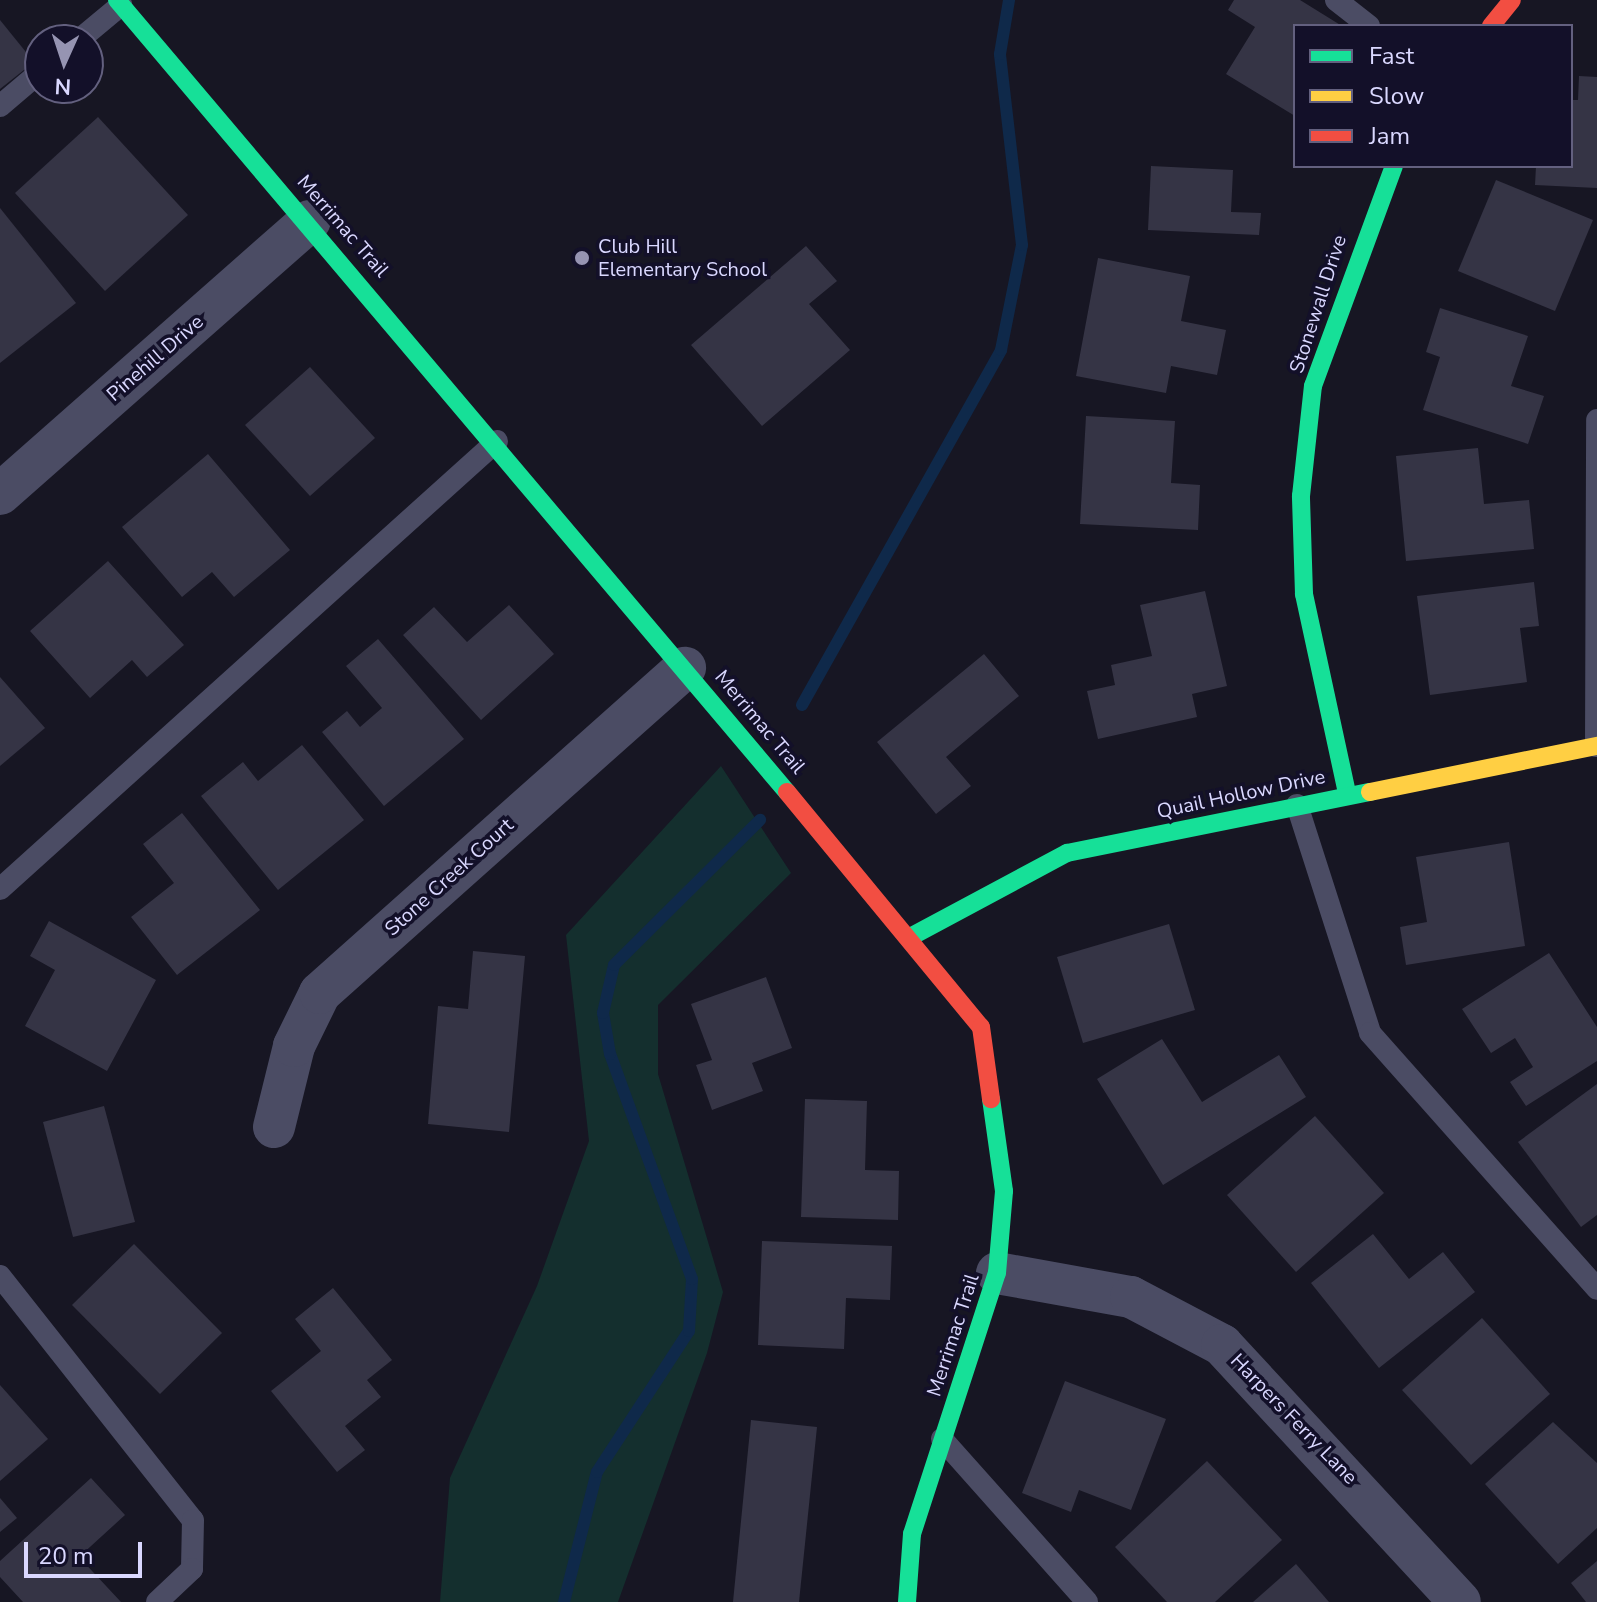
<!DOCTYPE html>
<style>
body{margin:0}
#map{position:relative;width:1597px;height:1602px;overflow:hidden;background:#171623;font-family:"Nunito Sans",sans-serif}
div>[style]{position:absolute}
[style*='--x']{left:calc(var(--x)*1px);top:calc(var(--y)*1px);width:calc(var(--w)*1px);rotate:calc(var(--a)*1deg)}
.green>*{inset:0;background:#142f2e}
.stream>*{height:12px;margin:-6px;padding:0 6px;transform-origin:6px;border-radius:6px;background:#0f294a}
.building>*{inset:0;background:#353445}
.lane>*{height:22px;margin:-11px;padding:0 11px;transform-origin:11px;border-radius:11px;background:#4b4c64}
.street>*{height:42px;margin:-21px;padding:0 21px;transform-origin:21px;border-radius:21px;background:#4b4c64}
.fast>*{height:18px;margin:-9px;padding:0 9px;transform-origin:9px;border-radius:9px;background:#16e098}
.slow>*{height:18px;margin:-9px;padding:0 9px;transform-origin:9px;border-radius:9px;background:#ffcf43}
.jam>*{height:18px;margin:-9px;padding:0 9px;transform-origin:9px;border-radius:9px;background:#f24e42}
.dots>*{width:22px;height:22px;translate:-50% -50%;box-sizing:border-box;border:4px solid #131029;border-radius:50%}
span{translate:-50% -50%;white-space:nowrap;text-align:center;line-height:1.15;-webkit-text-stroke:7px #131029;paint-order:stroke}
.street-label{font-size:20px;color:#dad8ff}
.poi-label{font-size:20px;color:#dad8ff}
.left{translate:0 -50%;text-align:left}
.legend{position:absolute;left:1293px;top:24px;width:280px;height:144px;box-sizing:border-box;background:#131029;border:2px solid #63607f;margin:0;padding:10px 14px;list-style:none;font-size:24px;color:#dad8ff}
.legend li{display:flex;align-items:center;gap:16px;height:40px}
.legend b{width:40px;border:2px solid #63607f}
.north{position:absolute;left:24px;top:24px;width:80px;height:80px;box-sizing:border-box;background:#131029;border:2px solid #63607f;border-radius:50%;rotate:183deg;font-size:22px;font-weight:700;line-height:32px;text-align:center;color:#dad8ff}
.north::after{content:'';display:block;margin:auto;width:28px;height:36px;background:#9694b2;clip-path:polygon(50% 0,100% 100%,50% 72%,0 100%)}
.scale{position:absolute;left:24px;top:1542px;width:118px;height:36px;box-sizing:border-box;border:4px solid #dad8ff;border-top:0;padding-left:10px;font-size:24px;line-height:28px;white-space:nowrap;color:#dad8ff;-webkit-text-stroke:6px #131029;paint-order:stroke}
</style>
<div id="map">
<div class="green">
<div style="clip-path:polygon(721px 766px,791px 873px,658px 1005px,658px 1074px,723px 1292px,707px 1353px,618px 1602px,440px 1602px,450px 1478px,537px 1286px,589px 1141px,566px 935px)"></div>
</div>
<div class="stream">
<div style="--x:802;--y:705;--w:407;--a:-60.7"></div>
<div style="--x:1001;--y:350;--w:107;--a:-78.7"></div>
<div style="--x:1022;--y:245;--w:192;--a:-96.6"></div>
<div style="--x:1000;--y:54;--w:55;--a:-80.5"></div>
<div style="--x:564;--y:1602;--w:134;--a:-75.8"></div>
<div style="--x:597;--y:1472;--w:168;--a:-56.9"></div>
<div style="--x:689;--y:1331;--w:52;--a:-86.7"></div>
<div style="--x:692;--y:1279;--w:239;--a:-110"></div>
<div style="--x:610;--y:1054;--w:42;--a:-99.7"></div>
<div style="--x:603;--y:1013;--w:49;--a:-77.1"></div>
<div style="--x:614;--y:965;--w:206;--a:-44.8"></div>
</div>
<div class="building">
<div style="clip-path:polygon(1234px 0,1300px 0,1342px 26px,1295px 26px,1295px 116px,1226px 74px,1255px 27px,1228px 10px)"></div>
<div style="clip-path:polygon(0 20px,34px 62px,0 89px)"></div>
<div style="clip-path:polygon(1579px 76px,1597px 77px,1597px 188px,1535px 185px,1536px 166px,1571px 166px,1571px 100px,1578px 100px)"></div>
<div style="clip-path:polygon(98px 117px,188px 215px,105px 291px,15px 193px)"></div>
<div style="clip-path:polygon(1151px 166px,1233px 170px,1231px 212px,1261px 213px,1259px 235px,1148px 230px)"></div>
<div style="clip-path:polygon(1496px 180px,1593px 220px,1555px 311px,1458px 271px)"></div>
<div style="clip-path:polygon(0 208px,76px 303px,0 363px)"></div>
<div style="clip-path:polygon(806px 246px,837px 281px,809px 304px,850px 350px,762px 426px,691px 345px)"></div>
<div style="clip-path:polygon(1098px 258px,1190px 276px,1181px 321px,1226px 330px,1217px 375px,1171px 366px,1166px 393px,1076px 376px)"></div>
<div style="clip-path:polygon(1440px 308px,1528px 336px,1511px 386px,1544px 396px,1528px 444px,1423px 410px,1440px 357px,1426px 352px)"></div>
<div style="clip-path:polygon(310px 367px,375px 438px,310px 496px,245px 425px)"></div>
<div style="clip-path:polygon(1086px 416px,1175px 421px,1171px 483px,1200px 485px,1198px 530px,1080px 524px)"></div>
<div style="clip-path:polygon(1478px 448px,1484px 504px,1529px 500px,1534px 549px,1406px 561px,1396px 456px)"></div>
<div style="clip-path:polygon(208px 454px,290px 550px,234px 597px,212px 572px,182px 597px,122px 527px)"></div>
<div style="clip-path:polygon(108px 561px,184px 645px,147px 677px,132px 660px,90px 698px,30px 631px)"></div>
<div style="clip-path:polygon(1534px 582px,1539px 626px,1520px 628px,1527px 682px,1430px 695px,1417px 596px)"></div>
<div style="clip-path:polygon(1205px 591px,1227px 686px,1192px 694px,1197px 717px,1098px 739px,1087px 691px,1115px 685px,1111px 665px,1152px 656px,1140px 605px)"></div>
<div style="clip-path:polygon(509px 605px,554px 654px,481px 720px,403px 635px,434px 607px,467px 642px)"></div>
<div style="clip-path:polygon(378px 639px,464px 739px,384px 806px,322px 732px,347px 711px,360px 727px,382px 708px,346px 666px)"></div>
<div style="clip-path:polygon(984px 654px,1019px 696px,946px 757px,971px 786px,936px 814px,877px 742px)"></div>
<div style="clip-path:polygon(0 677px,45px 728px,0 766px)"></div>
<div style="clip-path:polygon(302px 745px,364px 820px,278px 890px,201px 796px,243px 762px,258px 781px)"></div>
<div style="clip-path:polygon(182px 813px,260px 910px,177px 975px,131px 917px,174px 883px,143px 844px)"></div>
<div style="clip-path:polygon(1509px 842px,1525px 946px,1406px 965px,1400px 927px,1427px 922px,1416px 857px)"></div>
<div style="clip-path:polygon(49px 921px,156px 980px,107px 1071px,25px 1026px,55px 970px,30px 956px)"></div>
<div style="clip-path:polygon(1169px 924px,1195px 1010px,1083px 1043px,1057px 957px)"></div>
<div style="clip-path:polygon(473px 951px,525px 956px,509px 1132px,428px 1124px,438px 1006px,468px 1009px)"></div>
<div style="clip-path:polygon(1549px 953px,1597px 1027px,1597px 1061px,1526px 1106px,1510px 1082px,1533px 1067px,1515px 1038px,1491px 1053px,1462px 1009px)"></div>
<div style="clip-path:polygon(766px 977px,792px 1048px,752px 1063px,763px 1091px,712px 1110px,696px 1065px,712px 1060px,691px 1004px)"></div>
<div style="clip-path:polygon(1162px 1039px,1202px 1102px,1279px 1055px,1306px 1097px,1163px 1185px,1097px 1079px)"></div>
<div style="clip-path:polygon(1597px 1084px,1597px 1215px,1581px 1227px,1518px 1142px)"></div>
<div style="clip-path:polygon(805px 1099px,867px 1101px,865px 1170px,899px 1171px,898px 1220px,801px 1217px)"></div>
<div style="clip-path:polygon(104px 1106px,135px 1222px,73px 1237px,43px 1122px)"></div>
<div style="clip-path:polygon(1315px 1116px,1384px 1193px,1296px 1272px,1227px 1195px)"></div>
<div style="clip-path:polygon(1373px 1234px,1409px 1279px,1443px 1252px,1475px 1292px,1379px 1368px,1311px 1283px)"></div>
<div style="clip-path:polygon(762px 1241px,892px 1246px,890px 1300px,846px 1298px,844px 1349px,758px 1345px)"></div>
<div style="clip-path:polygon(134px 1244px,222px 1333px,160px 1394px,72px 1305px)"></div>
<div style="clip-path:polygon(333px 1288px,392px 1360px,367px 1380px,381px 1397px,345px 1426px,365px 1450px,337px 1472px,271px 1391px,321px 1351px,295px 1319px)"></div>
<div style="clip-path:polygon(1482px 1318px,1550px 1394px,1471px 1465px,1402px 1390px)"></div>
<div style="clip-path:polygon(1065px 1381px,1166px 1419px,1131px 1510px,1079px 1490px,1071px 1512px,1022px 1493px)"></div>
<div style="clip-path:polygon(0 1385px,48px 1439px,0 1481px)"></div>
<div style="clip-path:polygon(751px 1420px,817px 1427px,799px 1602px,733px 1602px)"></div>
<div style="clip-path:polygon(1553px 1422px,1597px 1463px,1597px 1528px,1558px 1564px,1485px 1484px)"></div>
<div style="clip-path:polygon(1207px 1461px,1282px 1540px,1215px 1602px,1167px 1602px,1115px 1547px)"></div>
<div style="clip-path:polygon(91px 1478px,125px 1515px,79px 1557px,121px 1602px,23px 1602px,0 1577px,0 1561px)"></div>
<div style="clip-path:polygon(0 1498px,17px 1518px,0 1532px)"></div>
<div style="clip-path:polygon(1597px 1561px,1597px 1602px,1586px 1602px,1571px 1583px)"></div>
<div style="clip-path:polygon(1296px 1564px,1329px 1602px,1253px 1602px)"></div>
</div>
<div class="lane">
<div style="--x:1336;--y:0;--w:42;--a:38.2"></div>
<div style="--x:79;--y:40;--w:55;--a:-39.8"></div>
<div style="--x:0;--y:106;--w:52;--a:-40.4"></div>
<div style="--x:1596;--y:746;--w:326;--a:-89.8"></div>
<div style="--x:1297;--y:805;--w:239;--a:72.2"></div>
<div style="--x:1370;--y:1033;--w:342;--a:48.4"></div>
<div style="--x:0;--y:889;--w:669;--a:-42.03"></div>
<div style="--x:0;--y:1276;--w:311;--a:51.7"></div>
<div style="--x:193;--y:1520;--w:49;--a:91.2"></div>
<div style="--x:192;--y:1569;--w:48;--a:136.7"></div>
<div style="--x:942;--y:1439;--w:218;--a:48.3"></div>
</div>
<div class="street">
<div style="--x:0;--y:494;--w:413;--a:-41.4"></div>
<div style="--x:274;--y:1127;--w:83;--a:-76.1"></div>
<div style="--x:294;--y:1046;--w:59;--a:-63.9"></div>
<div style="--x:320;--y:993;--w:489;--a:-41.7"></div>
<div style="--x:997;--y:1273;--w:136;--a:10.2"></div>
<div style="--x:1131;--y:1297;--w:103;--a:27.8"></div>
<div style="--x:1222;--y:1345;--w:350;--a:47.2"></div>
</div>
<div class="fast">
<div style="--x:117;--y:0;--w:1037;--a:49.77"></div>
<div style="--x:1347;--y:793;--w:204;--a:-102.2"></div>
<div style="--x:1304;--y:594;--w:98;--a:-91.8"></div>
<div style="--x:1301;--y:496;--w:111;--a:-83.8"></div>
<div style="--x:1313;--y:386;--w:234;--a:-69.8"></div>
<div style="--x:912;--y:936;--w:176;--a:-28.2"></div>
<div style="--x:1067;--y:853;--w:309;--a:-11.4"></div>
<div style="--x:907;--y:1602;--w:68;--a:-85.8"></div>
<div style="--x:912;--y:1534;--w:274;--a:-72"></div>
<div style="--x:997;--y:1273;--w:82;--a:-85.1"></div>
<div style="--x:1004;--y:1191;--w:93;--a:-98"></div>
</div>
<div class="slow">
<div style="--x:1370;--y:792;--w:232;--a:-11.5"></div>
</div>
<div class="jam">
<div style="--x:1491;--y:26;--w:33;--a:-51"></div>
<div style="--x:787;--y:792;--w:305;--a:50.5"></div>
<div style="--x:981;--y:1027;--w:73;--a:82.1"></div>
</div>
<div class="dots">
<div style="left:582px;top:258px;background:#9694b2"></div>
</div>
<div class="street-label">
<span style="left:343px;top:226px;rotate:49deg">Merrimac Trail</span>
<span style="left:1318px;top:304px;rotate:-72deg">Stonewall Drive</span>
<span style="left:155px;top:358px;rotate:-41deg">Pinehill Drive</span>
<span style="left:760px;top:722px;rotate:50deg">Merrimac Trail</span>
<span style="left:1241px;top:794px;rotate:-12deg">Quail Hollow Drive</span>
<span style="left:449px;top:877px;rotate:-42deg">Stone Creek Court</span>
<span style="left:953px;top:1335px;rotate:-72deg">Merrimac Trail</span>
<span style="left:1294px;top:1419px;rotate:46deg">Harpers Ferry Lane</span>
</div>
<div class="poi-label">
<span class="left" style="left:598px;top:258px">Club Hill<br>Elementary School</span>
</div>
<ul class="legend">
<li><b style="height:10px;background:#16e098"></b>Fast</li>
<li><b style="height:10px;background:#ffcf43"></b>Slow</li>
<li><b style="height:10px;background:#f24e42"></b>Jam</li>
</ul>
<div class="north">N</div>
<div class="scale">20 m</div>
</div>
